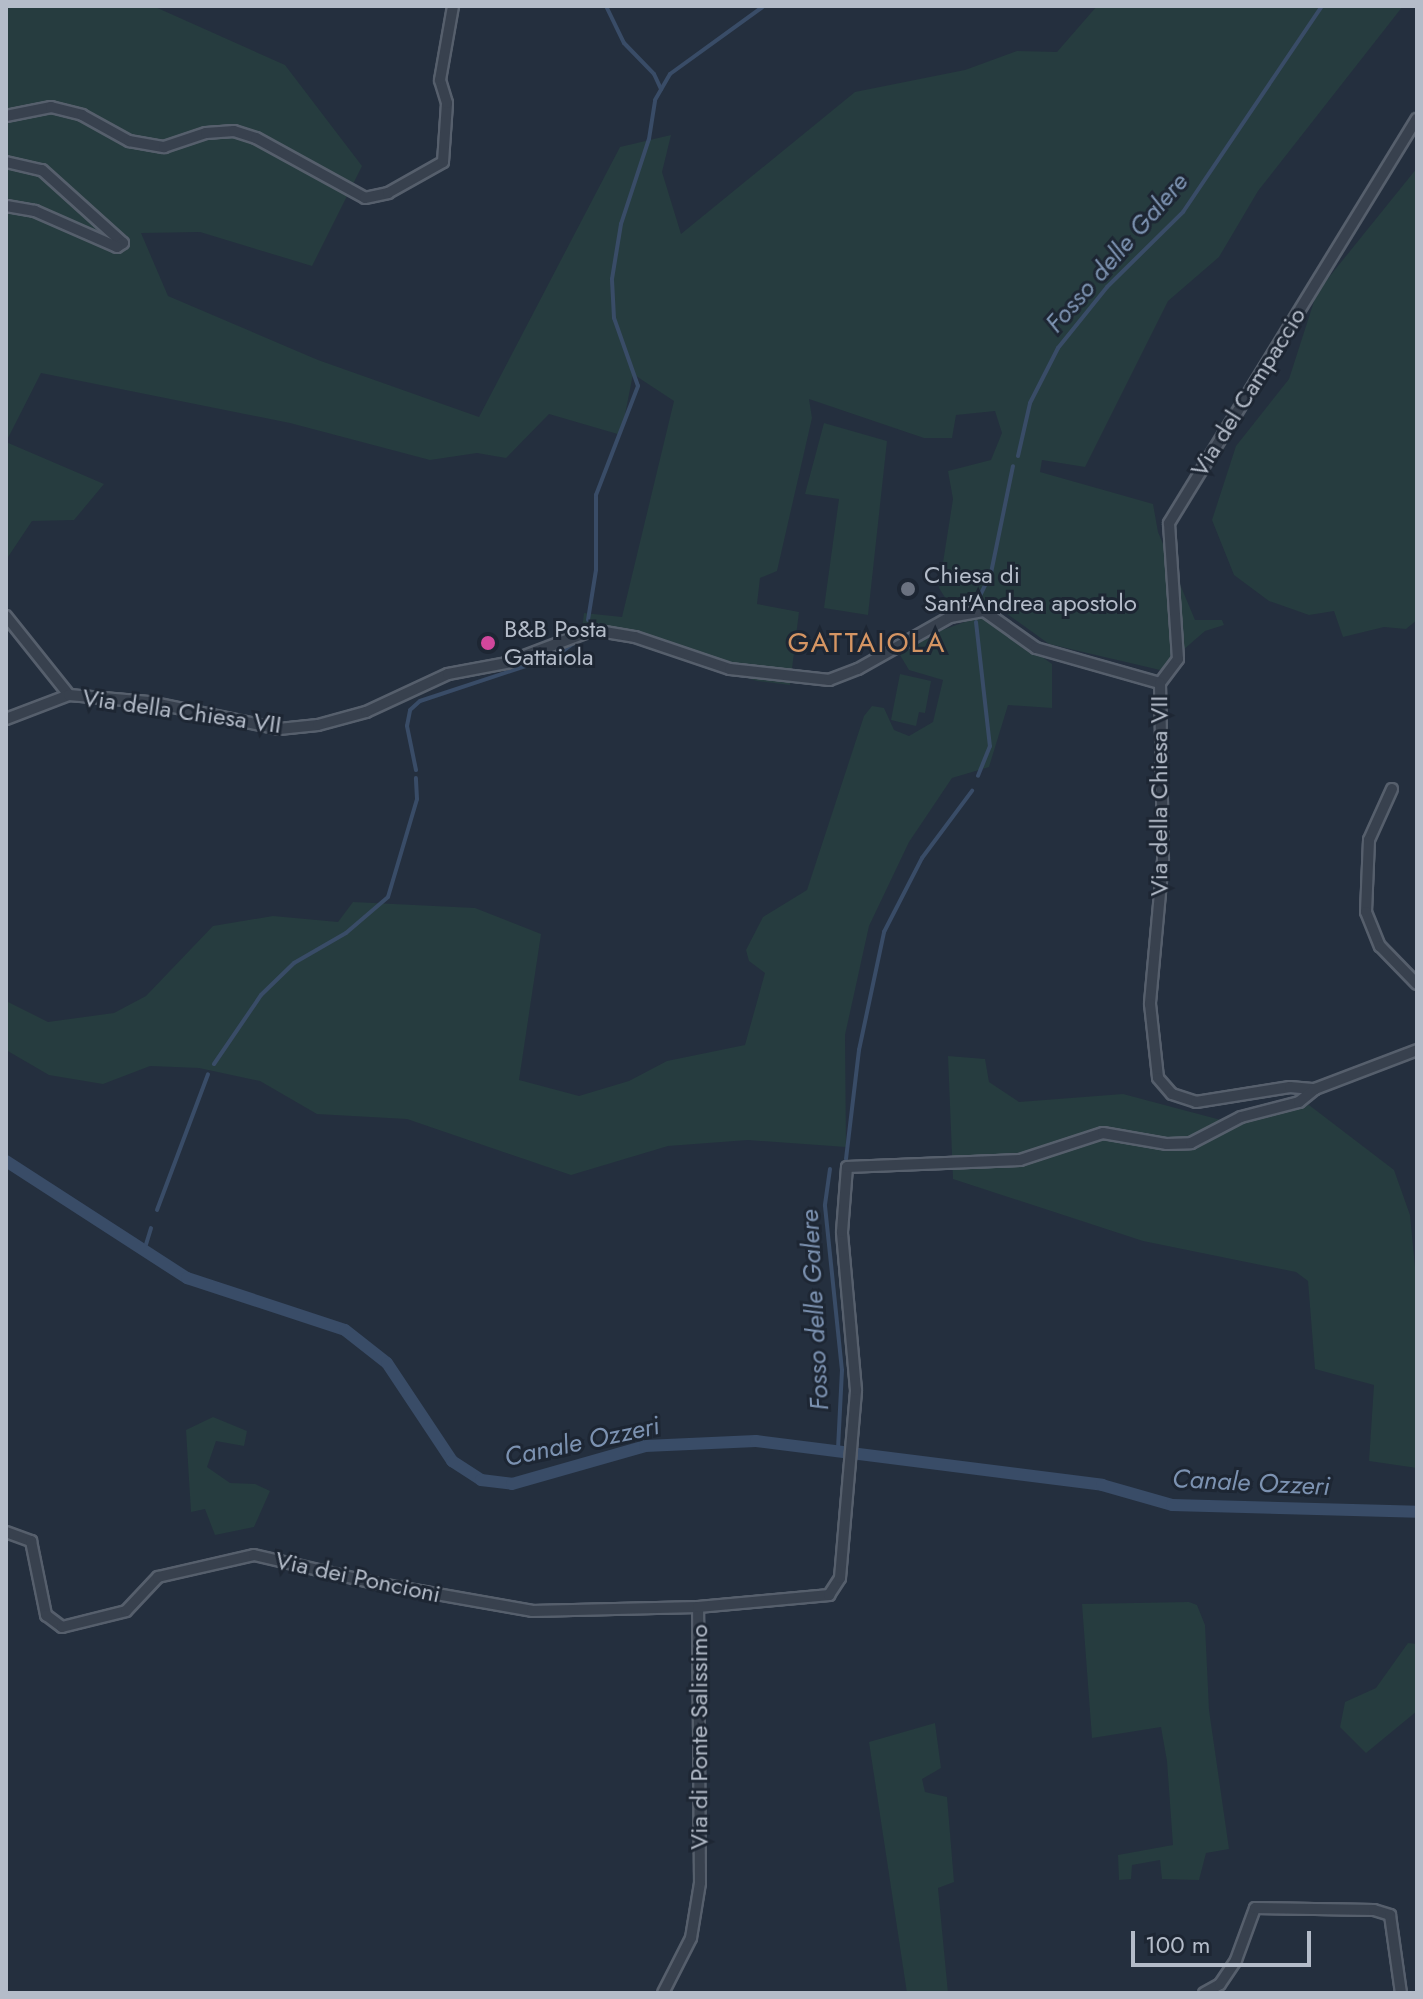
<!DOCTYPE html>
<style>
body{margin:0}
#map{position:relative;width:1423px;height:1999px;overflow:hidden;background:#242f3e;font-family:Jost,sans-serif}
div>[style]{position:absolute}
[style*='--x']{left:calc(var(--x)*1px);top:calc(var(--y)*1px);width:calc(var(--w)*1px);rotate:calc(var(--a)*1deg)}
.green>*{inset:0;background:#263c3f}
.stream>*{height:4px;margin:-2px;padding:0 2px;transform-origin:2px;border-radius:2px;background:#394c67}
.canal>*{height:12px;margin:-6px;padding:0 6px;transform-origin:6px;border-radius:6px;background:#394c67}
.roads{filter:drop-shadow(2px 0 #565f6c) drop-shadow(-2px 0 #565f6c) drop-shadow(0 2px #565f6c) drop-shadow(0 -2px #565f6c)}
.minor>*{height:10px;margin:-5px;padding:0 5px;transform-origin:5px;border-radius:5px;background:#38414e}
.dots>*{width:22px;height:22px;translate:-50% -50%;box-sizing:border-box;border:4px solid #1d2633;border-radius:50%}
span{translate:-50% -50%;white-space:nowrap;text-align:center;line-height:1.15;-webkit-text-stroke:6px #1d2633;paint-order:stroke}
.street-label{font-size:24px;color:#b4bcc9}
.poi-label{font-size:24px;color:#b4bcc9}
.left{translate:0 -50%;text-align:left}
.water-label{font-size:26px;color:#7c92b1;font-style:italic}
.quarter-label{font-size:28px;color:#d59563;letter-spacing:2px}
.frame{position:absolute;inset:0;border:8px solid #b4bcc9;pointer-events:none}
.scale{position:absolute;left:1131px;top:1931px;width:180px;height:36px;box-sizing:border-box;border:4px solid #b4bcc9;border-top:0;padding-left:10px;font-size:24px;line-height:28px;white-space:nowrap;color:#b4bcc9;-webkit-text-stroke:6px #1d2633;paint-order:stroke}
</style>
<div id="map">
<div class="green">
<div style="clip-path:polygon(6px 6px,153px 6px,285px 65px,362px 166px,312px 266px,200px 232px,141px 233px,168px 296px,318px 360px,479px 417px,620px 147px,671px 135px,662px 172px,681px 234px,855px 92px,965px 70px,1017px 51px,1057px 52px,1097px 6px,1403px 6px,1258px 191px,1219px 257px,1168px 301px,1085px 467px,1042px 460px,1040px 472px,1153px 504px,1158px 532px,1195px 620px,1222px 620px,1224px 625px,1205px 631px,1160px 670px,1049px 644px,988px 600px,953px 610px,939px 588px,953px 499px,948px 471px,991px 460px,1002px 433px,995px 411px,956px 415px,952px 438px,924px 438px,809px 399px,812px 418px,777px 571px,760px 578px,757px 604px,799px 612px,790px 685px,757px 681px,607px 635px,581px 637px,584px 613px,622px 617px,674px 401px,633px 374px,621px 435px,549px 414px,506px 458px,477px 453px,430px 460px,290px 423px,41px 373px,6px 442px,104px 484px,74px 520px,32px 521px,6px 560px)"></div>
<div style="clip-path:polygon(1417px 168px,1417px 620px,1406px 629px,1384px 627px,1343px 637px,1334px 611px,1309px 615px,1269px 601px,1234px 575px,1212px 520px,1236px 446px,1289px 379px,1317px 292px)"></div>
<div style="clip-path:polygon(824px 423px,887px 441px,868px 615px,824px 608px,839px 499px,805px 494px)"></div>
<div style="clip-path:polygon(984px 615px,1052px 664px,1052px 708px,1008px 705px,989px 767px,952px 778px,909px 842px,869px 926px,845px 1035px,846px 1147px,748px 1140px,668px 1146px,571px 1175px,407px 1119px,317px 1114px,260px 1081px,199px 1068px,150px 1066px,103px 1084px,49px 1075px,6px 1050px,6px 1001px,48px 1022px,114px 1013px,146px 996px,213px 926px,273px 916px,338px 922px,353px 902px,475px 908px,541px 934px,519px 1080px,579px 1096px,629px 1081px,667px 1061px,745px 1045px,765px 973px,749px 961px,746px 950px,763px 917px,807px 890px,864px 716px,872px 706px,884px 708px,894px 730px,909px 736px,933px 722px,943px 680px,909px 670px,900px 655px,937px 632px)"></div>
<div style="clip-path:polygon(900px 674px,931px 681px,925px 713px,919px 712px,916px 726px,891px 720px)"></div>
<div style="clip-path:polygon(948px 1056px,985px 1059px,989px 1082px,1019px 1102px,1123px 1094px,1236px 1124px,1309px 1105px,1394px 1170px,1410px 1215px,1417px 1288px,1417px 1468px,1369px 1461px,1374px 1385px,1315px 1369px,1308px 1281px,1296px 1272px,1143px 1241px,953px 1179px)"></div>
<div style="clip-path:polygon(213px 1417px,247px 1431px,244px 1446px,216px 1441px,207px 1467px,230px 1483px,255px 1484px,270px 1491px,254px 1527px,215px 1535px,205px 1509px,191px 1512px,186px 1430px)"></div>
<div style="clip-path:polygon(1189px 1602px,1197px 1605px,1205px 1625px,1209px 1710px,1229px 1849px,1206px 1853px,1199px 1880px,1162px 1879px,1160px 1860px,1132px 1865px,1131px 1879px,1119px 1880px,1118px 1855px,1173px 1845px,1167px 1761px,1161px 1727px,1092px 1738px,1082px 1604px)"></div>
<div style="clip-path:polygon(1408px 1643px,1417px 1644px,1417px 1711px,1366px 1753px,1340px 1727px,1345px 1702px,1376px 1688px)"></div>
<div style="clip-path:polygon(935px 1723px,941px 1768px,922px 1779px,925px 1792px,947px 1797px,954px 1882px,938px 1888px,948px 1993px,907px 1993px,869px 1742px)"></div>
</div>
<div class="stream">
<div style="--x:606;--y:6;--w:41;--a:64.1"></div>
<div style="--x:624;--y:43;--w:43;--a:45.9"></div>
<div style="--x:654;--y:74;--w:17;--a:65"></div>
<div style="--x:1018;--y:456;--w:54;--a:-77.2"></div>
<div style="--x:1030;--y:403;--w:62;--a:-63"></div>
<div style="--x:1058;--y:348;--w:78;--a:-51.2"></div>
<div style="--x:1107;--y:287;--w:107;--a:-44.6"></div>
<div style="--x:1183;--y:212;--w:249;--a:-56"></div>
<div style="--x:974;--y:608;--w:39;--a:-64"></div>
<div style="--x:991;--y:573;--w:109;--a:-78.4"></div>
<div style="--x:588;--y:620;--w:51;--a:-80.9"></div>
<div style="--x:596;--y:570;--w:75;--a:-90"></div>
<div style="--x:596;--y:495;--w:117;--a:-68.9"></div>
<div style="--x:638;--y:386;--w:72;--a:-109.4"></div>
<div style="--x:614;--y:318;--w:39;--a:-93"></div>
<div style="--x:612;--y:279;--w:56;--a:-80.7"></div>
<div style="--x:621;--y:224;--w:89;--a:-71.8"></div>
<div style="--x:649;--y:139;--w:39;--a:-81"></div>
<div style="--x:655;--y:100;--w:30;--a:-60"></div>
<div style="--x:670;--y:74;--w:116;--a:-35.9"></div>
<div style="--x:976;--y:622;--w:125;--a:83.6"></div>
<div style="--x:990;--y:746;--w:32;--a:112"></div>
<div style="--x:416;--y:770;--w:45;--a:-101.6"></div>
<div style="--x:407;--y:726;--w:16;--a:-79"></div>
<div style="--x:410;--y:710;--w:13;--a:-42"></div>
<div style="--x:420;--y:701;--w:143;--a:-18.3"></div>
<div style="--x:556;--y:656;--w:27;--a:-36"></div>
<div style="--x:214;--y:1064;--w:83;--a:-55.7"></div>
<div style="--x:261;--y:995;--w:46;--a:-44.1"></div>
<div style="--x:294;--y:963;--w:60;--a:-30"></div>
<div style="--x:346;--y:933;--w:55;--a:-40.6"></div>
<div style="--x:388;--y:897;--w:102;--a:-73.5"></div>
<div style="--x:417;--y:799;--w:21;--a:-93"></div>
<div style="--x:846;--y:1159;--w:110;--a:-83.2"></div>
<div style="--x:859;--y:1050;--w:121;--a:-78"></div>
<div style="--x:884;--y:932;--w:83;--a:-62.8"></div>
<div style="--x:922;--y:858;--w:84;--a:-53.3"></div>
<div style="--x:830;--y:1169;--w:37;--a:98"></div>
<div style="--x:825;--y:1206;--w:165;--a:84.1"></div>
<div style="--x:842;--y:1370;--w:79;--a:92.9"></div>
<div style="--x:157;--y:1210;--w:145;--a:-69.4"></div>
<div style="--x:144;--y:1251;--w:24;--a:-73"></div>
</div>
<div class="canal">
<div style="--x:6;--y:1161;--w:216;--a:32.9"></div>
<div style="--x:187;--y:1278;--w:166;--a:18.2"></div>
<div style="--x:345;--y:1330;--w:53;--a:38.2"></div>
<div style="--x:387;--y:1363;--w:118;--a:56.4"></div>
<div style="--x:452;--y:1461;--w:35;--a:33"></div>
<div style="--x:481;--y:1480;--w:31;--a:7"></div>
<div style="--x:512;--y:1484;--w:138;--a:-15.9"></div>
<div style="--x:645;--y:1446;--w:111;--a:-2.6"></div>
<div style="--x:756;--y:1441;--w:349;--a:7.2"></div>
<div style="--x:1102;--y:1485;--w:73;--a:15.9"></div>
<div style="--x:1172;--y:1505;--w:245;--a:1.6"></div>
</div>
<div class="roads">
<div class="minor">
<div style="--x:6;--y:116;--w:46;--a:-11.3"></div>
<div style="--x:51;--y:107;--w:32;--a:14"></div>
<div style="--x:82;--y:115;--w:54;--a:29"></div>
<div style="--x:129;--y:141;--w:36;--a:10"></div>
<div style="--x:164;--y:147;--w:44;--a:-18.4"></div>
<div style="--x:206;--y:133;--w:28;--a:-4"></div>
<div style="--x:234;--y:131;--w:23;--a:18"></div>
<div style="--x:256;--y:138;--w:124;--a:28.8"></div>
<div style="--x:365;--y:198;--w:24;--a:-12"></div>
<div style="--x:388;--y:193;--w:63;--a:-29.4"></div>
<div style="--x:443;--y:162;--w:59;--a:-86.1"></div>
<div style="--x:447;--y:103;--w:24;--a:-107"></div>
<div style="--x:440;--y:80;--w:75;--a:-80"></div>
<div style="--x:6;--y:162;--w:37;--a:13"></div>
<div style="--x:42;--y:170;--w:109;--a:42"></div>
<div style="--x:123;--y:243;--w:7;--a:146"></div>
<div style="--x:117;--y:247;--w:90;--a:-156.3"></div>
<div style="--x:35;--y:211;--w:29;--a:-170"></div>
<div style="--x:6;--y:616;--w:101;--a:51.4"></div>
<div style="--x:1160;--y:683;--w:30;--a:-53"></div>
<div style="--x:1178;--y:659;--w:136;--a:-93.8"></div>
<div style="--x:1169;--y:523;--w:474;--a:-58.5"></div>
<div style="--x:6;--y:719;--w:67;--a:-20.9"></div>
<div style="--x:69;--y:695;--w:80;--a:5"></div>
<div style="--x:149;--y:702;--w:133;--a:11.7"></div>
<div style="--x:279;--y:729;--w:39;--a:-6"></div>
<div style="--x:318;--y:725;--w:50;--a:-15.2"></div>
<div style="--x:366;--y:712;--w:90;--a:-24.9"></div>
<div style="--x:448;--y:674;--w:59;--a:-10.7"></div>
<div style="--x:506;--y:663;--w:93;--a:-20.8"></div>
<div style="--x:593;--y:630;--w:43;--a:9.5"></div>
<div style="--x:635;--y:637;--w:100;--a:18.6"></div>
<div style="--x:730;--y:669;--w:100;--a:6.3"></div>
<div style="--x:829;--y:680;--w:31;--a:-21"></div>
<div style="--x:858;--y:669;--w:106;--a:-29.5"></div>
<div style="--x:950;--y:617;--w:35;--a:-10"></div>
<div style="--x:984;--y:611;--w:64;--a:35.4"></div>
<div style="--x:1036;--y:648;--w:129;--a:15.8"></div>
<div style="--x:1160;--y:683;--w:177;--a:89"></div>
<div style="--x:1163;--y:860;--w:145;--a:95.2"></div>
<div style="--x:1150;--y:1004;--w:74;--a:83.8"></div>
<div style="--x:1158;--y:1078;--w:21;--a:49"></div>
<div style="--x:1172;--y:1094;--w:25;--a:18"></div>
<div style="--x:1196;--y:1102;--w:95;--a:-9.1"></div>
<div style="--x:1290;--y:1087;--w:25;--a:5"></div>
<div style="--x:1392;--y:789;--w:56;--a:114.3"></div>
<div style="--x:1369;--y:840;--w:72;--a:92.4"></div>
<div style="--x:1366;--y:912;--w:37;--a:68"></div>
<div style="--x:1380;--y:946;--w:53;--a:45.8"></div>
<div style="--x:6;--y:1532;--w:27;--a:20"></div>
<div style="--x:31;--y:1541;--w:76;--a:78.5"></div>
<div style="--x:46;--y:1615;--w:20;--a:37"></div>
<div style="--x:62;--y:1627;--w:66;--a:-14"></div>
<div style="--x:126;--y:1611;--w:47;--a:-46.7"></div>
<div style="--x:158;--y:1577;--w:98;--a:-12.9"></div>
<div style="--x:254;--y:1555;--w:123;--a:13.1"></div>
<div style="--x:374;--y:1583;--w:160;--a:10"></div>
<div style="--x:532;--y:1611;--w:166;--a:-1.4"></div>
<div style="--x:663;--y:1993;--w:62;--a:-63"></div>
<div style="--x:691;--y:1938;--w:56;--a:-80.7"></div>
<div style="--x:700;--y:1883;--w:276;--a:-90.4"></div>
<div style="--x:698;--y:1607;--w:132;--a:-5.2"></div>
<div style="--x:829;--y:1595;--w:20;--a:-57"></div>
<div style="--x:840;--y:1578;--w:189;--a:-85.1"></div>
<div style="--x:856;--y:1390;--w:159;--a:-95.1"></div>
<div style="--x:842;--y:1232;--w:65;--a:-85.6"></div>
<div style="--x:847;--y:1167;--w:173;--a:-2.3"></div>
<div style="--x:1020;--y:1160;--w:87;--a:-18"></div>
<div style="--x:1103;--y:1133;--w:65;--a:9.8"></div>
<div style="--x:1167;--y:1144;--w:24;--a:-2"></div>
<div style="--x:1191;--y:1143;--w:56;--a:-27.5"></div>
<div style="--x:1241;--y:1117;--w:60;--a:-14.5"></div>
<div style="--x:1299;--y:1102;--w:21;--a:-39"></div>
<div style="--x:1315;--y:1089;--w:109;--a:-20.9"></div>
<div style="--x:1204;--y:1993;--w:18;--a:-29"></div>
<div style="--x:1220;--y:1984;--w:29;--a:-56"></div>
<div style="--x:1236;--y:1960;--w:55;--a:-69.9"></div>
<div style="--x:1255;--y:1908;--w:119;--a:1"></div>
<div style="--x:1374;--y:1910;--w:17;--a:17"></div>
<div style="--x:1390;--y:1915;--w:79;--a:82"></div>
</div>
</div>
<div class="dots">
<div style="left:908px;top:589px;background:#6b7280"></div>
<div style="left:488px;top:643px;background:#d1479c"></div>
</div>
<div class="street-label">
<span style="left:1248px;top:392px;rotate:-58deg">Via del Campaccio</span>
<span style="left:182px;top:711px;rotate:8deg">Via della Chiesa VII</span>
<span style="left:1159px;top:796px;rotate:-90deg">Via della Chiesa VII</span>
<span style="left:358px;top:1577px;rotate:12deg">Via dei Poncioni</span>
<span style="left:699px;top:1737px;rotate:-90deg">Via di Ponte Salissimo</span>
</div>
<div class="poi-label">
<span class="left" style="left:924px;top:589px">Chiesa di<br>Sant'Andrea apostolo</span>
<span class="left" style="left:504px;top:643px">B&amp;B Posta<br>Gattaiola</span>
</div>
<div class="water-label">
<span style="left:1117px;top:253px;rotate:-49deg">Fosso delle Galere</span>
<span style="left:815px;top:1310px;rotate:-93deg">Fosso delle Galere</span>
<span style="left:582px;top:1442px;rotate:-12deg">Canale Ozzeri</span>
<span style="left:1251px;top:1483px;rotate:3deg">Canale Ozzeri</span>
</div>
<div class="quarter-label">
<span style="left:867px;top:643px">GATTAIOLA</span>
</div>
<div class="frame"></div>
<div class="scale">100 m</div>
</div>
